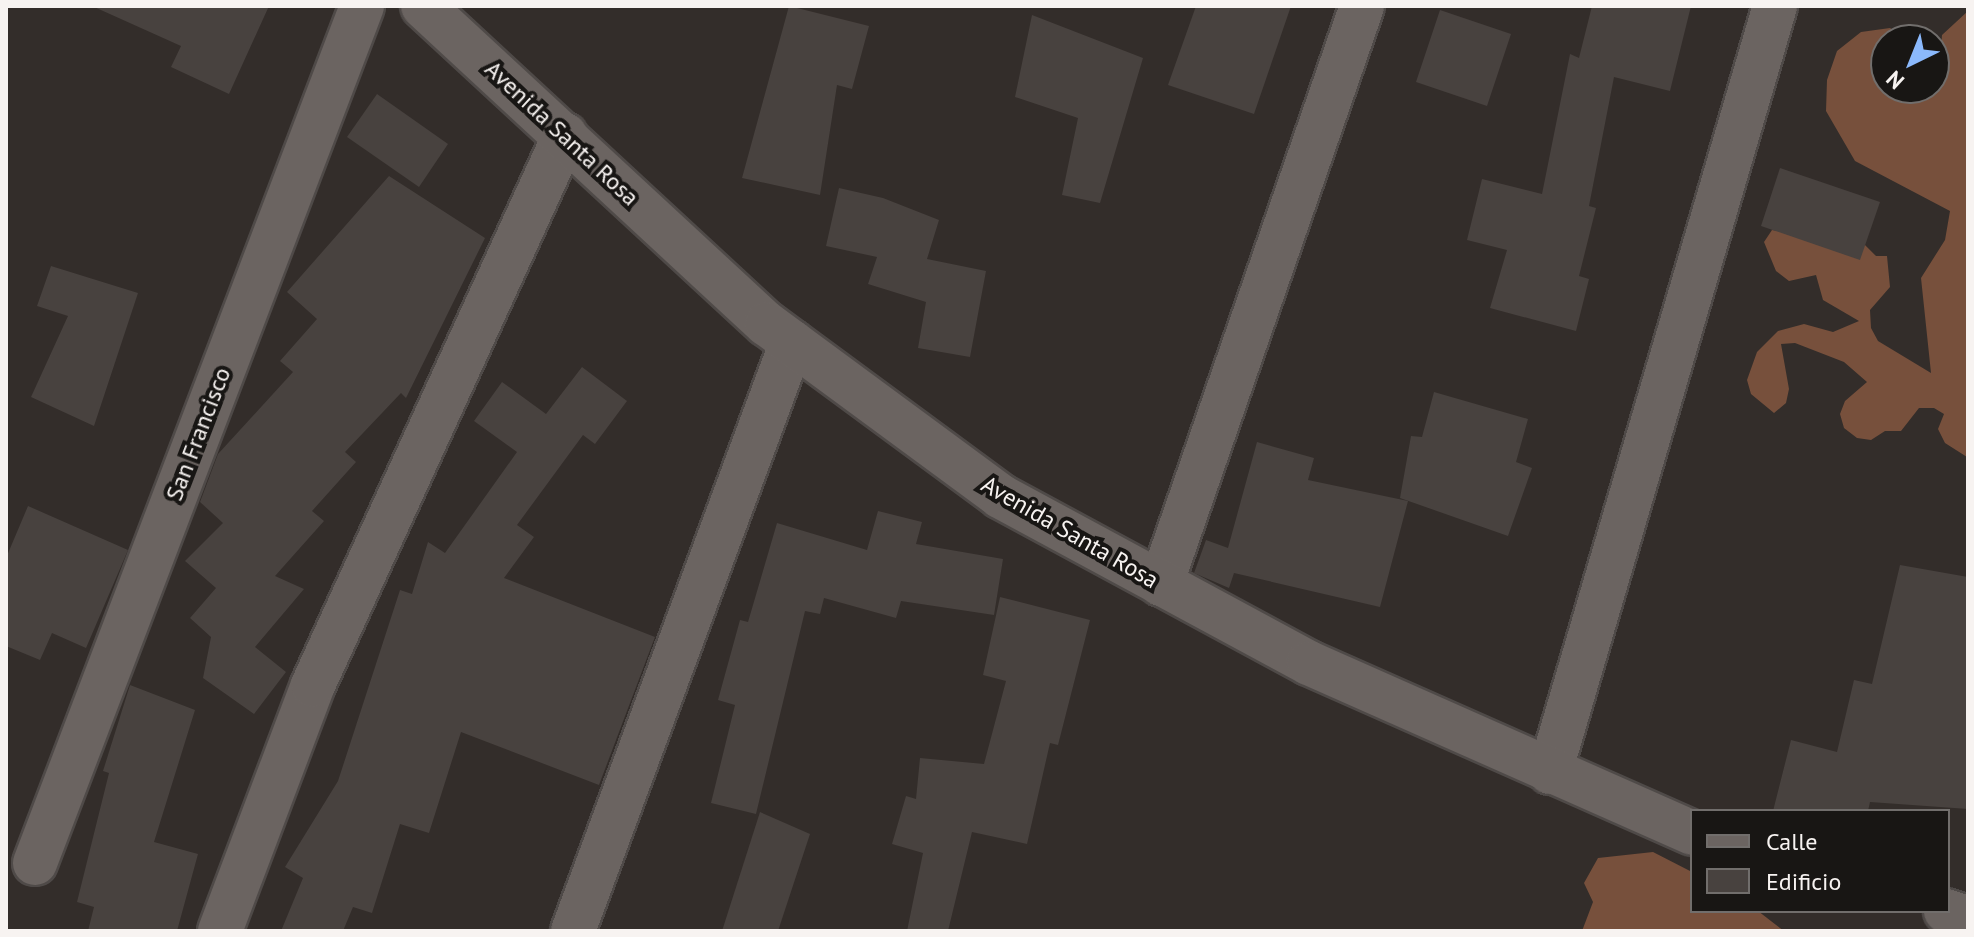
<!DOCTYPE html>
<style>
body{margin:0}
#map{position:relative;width:1974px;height:937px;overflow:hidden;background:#332d2a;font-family:"PT Sans",sans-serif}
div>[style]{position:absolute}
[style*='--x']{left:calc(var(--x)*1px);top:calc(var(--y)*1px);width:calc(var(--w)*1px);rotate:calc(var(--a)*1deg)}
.forest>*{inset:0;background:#77503c}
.building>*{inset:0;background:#48423f}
.roads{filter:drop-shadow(2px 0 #4f4a48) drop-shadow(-2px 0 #4f4a48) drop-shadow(0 2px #4f4a48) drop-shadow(0 -2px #4f4a48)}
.minor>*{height:44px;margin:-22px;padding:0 22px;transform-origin:22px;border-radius:22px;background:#6b6461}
.secondary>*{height:44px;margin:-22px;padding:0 22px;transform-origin:22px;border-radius:22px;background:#6b6461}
span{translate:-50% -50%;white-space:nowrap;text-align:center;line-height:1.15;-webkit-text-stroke:8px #181614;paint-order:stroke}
.street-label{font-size:24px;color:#f7f3f1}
.frame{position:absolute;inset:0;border:8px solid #f7f3f1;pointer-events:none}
.legend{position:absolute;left:1690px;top:809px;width:260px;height:104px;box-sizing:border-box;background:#181614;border:2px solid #716e6c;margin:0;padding:10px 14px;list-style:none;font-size:24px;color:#f7f3f1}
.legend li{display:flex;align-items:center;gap:16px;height:40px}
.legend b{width:40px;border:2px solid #716e6c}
.north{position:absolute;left:1870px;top:24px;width:80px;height:80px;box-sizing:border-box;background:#181614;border:2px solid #716e6c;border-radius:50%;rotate:223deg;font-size:22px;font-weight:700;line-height:32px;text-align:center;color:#f7f3f1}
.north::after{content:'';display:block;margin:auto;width:28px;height:36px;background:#8bb9fc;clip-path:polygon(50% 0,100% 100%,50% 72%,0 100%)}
</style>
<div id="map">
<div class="forest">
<div style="clip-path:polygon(1968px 11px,1968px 455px,1967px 457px,1945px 443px,1938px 429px,1944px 414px,1934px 408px,1919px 408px,1901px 431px,1885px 431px,1871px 440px,1857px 438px,1844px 428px,1840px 414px,1845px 401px,1867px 382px,1844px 362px,1795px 343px,1781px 344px,1789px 389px,1786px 403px,1774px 413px,1751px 394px,1747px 380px,1757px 352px,1778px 331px,1804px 324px,1833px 332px,1859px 321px,1823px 300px,1816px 275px,1789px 281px,1776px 271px,1764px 242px,1772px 230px,1865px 245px,1876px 256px,1887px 256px,1890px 287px,1870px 310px,1871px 328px,1878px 341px,1931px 373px,1921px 278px,1945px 240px,1950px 211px,1855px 161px,1826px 111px,1827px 80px,1837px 51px,1861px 32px,1890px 28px,1909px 40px,1886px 40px,1886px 88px,1934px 88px,1934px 57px,1940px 61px,1942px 35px)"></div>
<div style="clip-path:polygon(1653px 852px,1692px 872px,1692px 911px,1758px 911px,1784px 931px,1582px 931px,1593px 902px,1584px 883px,1598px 858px)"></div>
</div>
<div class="building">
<div style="clip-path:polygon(92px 6px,269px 6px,229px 94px,171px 67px,181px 46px)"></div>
<div style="clip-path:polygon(789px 6px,869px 26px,852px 89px,837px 85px,820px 195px,742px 178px)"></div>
<div style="clip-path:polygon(1196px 6px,1291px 6px,1254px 114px,1168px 85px)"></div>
<div style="clip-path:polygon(1592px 6px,1691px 6px,1670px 91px,1614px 77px,1589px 206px,1596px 208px,1579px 276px,1589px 279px,1576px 331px,1490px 308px,1507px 250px,1467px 240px,1482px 179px,1542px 194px,1570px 54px,1579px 58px)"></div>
<div style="clip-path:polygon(1440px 10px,1511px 34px,1487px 106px,1416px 82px)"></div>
<div style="clip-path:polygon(1032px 15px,1143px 58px,1100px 203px,1062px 195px,1078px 118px,1015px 97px)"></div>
<div style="clip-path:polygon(377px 94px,448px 144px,419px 187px,347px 137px)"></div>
<div style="clip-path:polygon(1780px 168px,1880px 202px,1860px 260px,1761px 226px)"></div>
<div style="clip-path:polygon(389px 176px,485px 238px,406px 398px,401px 393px,345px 452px,356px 462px,312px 511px,324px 521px,275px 576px,304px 589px,255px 647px,286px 672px,254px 714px,203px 678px,211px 637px,190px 618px,216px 588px,185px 561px,223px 523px,200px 502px,218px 454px,293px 372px,280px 361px,317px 319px,287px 292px)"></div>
<div style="clip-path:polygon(839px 188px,883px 198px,939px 220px,927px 259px,986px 271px,970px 357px,918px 348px,926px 302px,868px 284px,877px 257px,826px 246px)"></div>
<div style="clip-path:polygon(51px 266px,138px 293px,94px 426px,31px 397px,68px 316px,37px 306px)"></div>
<div style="clip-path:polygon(582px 367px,627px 401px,595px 444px,583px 435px,517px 525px,534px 537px,504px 578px,655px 637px,599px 785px,461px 732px,429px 833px,400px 824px,372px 913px,353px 907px,343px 931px,281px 931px,303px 878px,285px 867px,338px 781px,400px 590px,412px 594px,428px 542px,445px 553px,517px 452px,474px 421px,502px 382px,546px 414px)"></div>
<div style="clip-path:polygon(1434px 392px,1528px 419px,1516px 462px,1532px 468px,1508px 536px,1400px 498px,1411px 436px,1422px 437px)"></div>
<div style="clip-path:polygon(1257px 442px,1314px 458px,1308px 480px,1408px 501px,1380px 607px,1234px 573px,1229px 588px,1194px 573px,1206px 540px,1228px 548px)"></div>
<div style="clip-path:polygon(28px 506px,128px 550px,86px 648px,52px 633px,40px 660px,6px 646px,6px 558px)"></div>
<div style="clip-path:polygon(878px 511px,922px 522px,916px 544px,1003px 559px,994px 615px,901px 601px,896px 618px,824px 598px,820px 614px,805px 611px,756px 814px,711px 803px,735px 705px,718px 700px,740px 620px,748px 622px,777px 523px,867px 550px)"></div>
<div style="clip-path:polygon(1900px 565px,1968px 577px,1968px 809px,1870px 802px,1868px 811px,1773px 811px,1791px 740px,1837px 752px,1854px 680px,1872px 684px)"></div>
<div style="clip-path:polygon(1000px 597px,1090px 620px,1058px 745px,1050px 743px,1027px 844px,972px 832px,948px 931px,907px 931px,923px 853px,892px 844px,906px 796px,916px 799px,920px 758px,984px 764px,1006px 681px,983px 675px)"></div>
<div style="clip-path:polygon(130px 685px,195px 710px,154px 842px,198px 854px,177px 931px,88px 931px,94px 907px,77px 902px,109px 773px,103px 771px)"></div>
<div style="clip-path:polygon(760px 812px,810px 834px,778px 931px,722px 931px)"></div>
</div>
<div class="roads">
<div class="minor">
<div style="--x:1161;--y:584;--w:612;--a:-70.82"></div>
<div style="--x:1550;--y:772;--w:798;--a:-73.63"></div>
<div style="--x:35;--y:863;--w:917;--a:-69.11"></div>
<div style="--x:220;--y:931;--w:263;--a:-69.3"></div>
<div style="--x:313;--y:685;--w:605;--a:-65.38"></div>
<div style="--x:573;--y:931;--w:628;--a:-69.6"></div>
</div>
<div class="secondary">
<div style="--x:423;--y:6;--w:468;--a:42.8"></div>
<div style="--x:767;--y:324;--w:290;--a:36.4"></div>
<div style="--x:1000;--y:496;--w:351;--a:28.4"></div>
<div style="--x:1309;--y:663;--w:419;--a:23.9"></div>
<div style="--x:1946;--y:911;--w:23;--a:18"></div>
</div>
</div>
<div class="street-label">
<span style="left:562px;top:133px;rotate:43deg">Avenida Santa Rosa</span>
<span style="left:198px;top:434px;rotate:-69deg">San Francisco</span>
<span style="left:1070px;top:532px;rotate:30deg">Avenida Santa Rosa</span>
</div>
<div class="frame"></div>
<ul class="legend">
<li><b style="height:10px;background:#6b6461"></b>Calle</li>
<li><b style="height:22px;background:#48423f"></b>Edificio</li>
</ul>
<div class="north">N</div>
</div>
